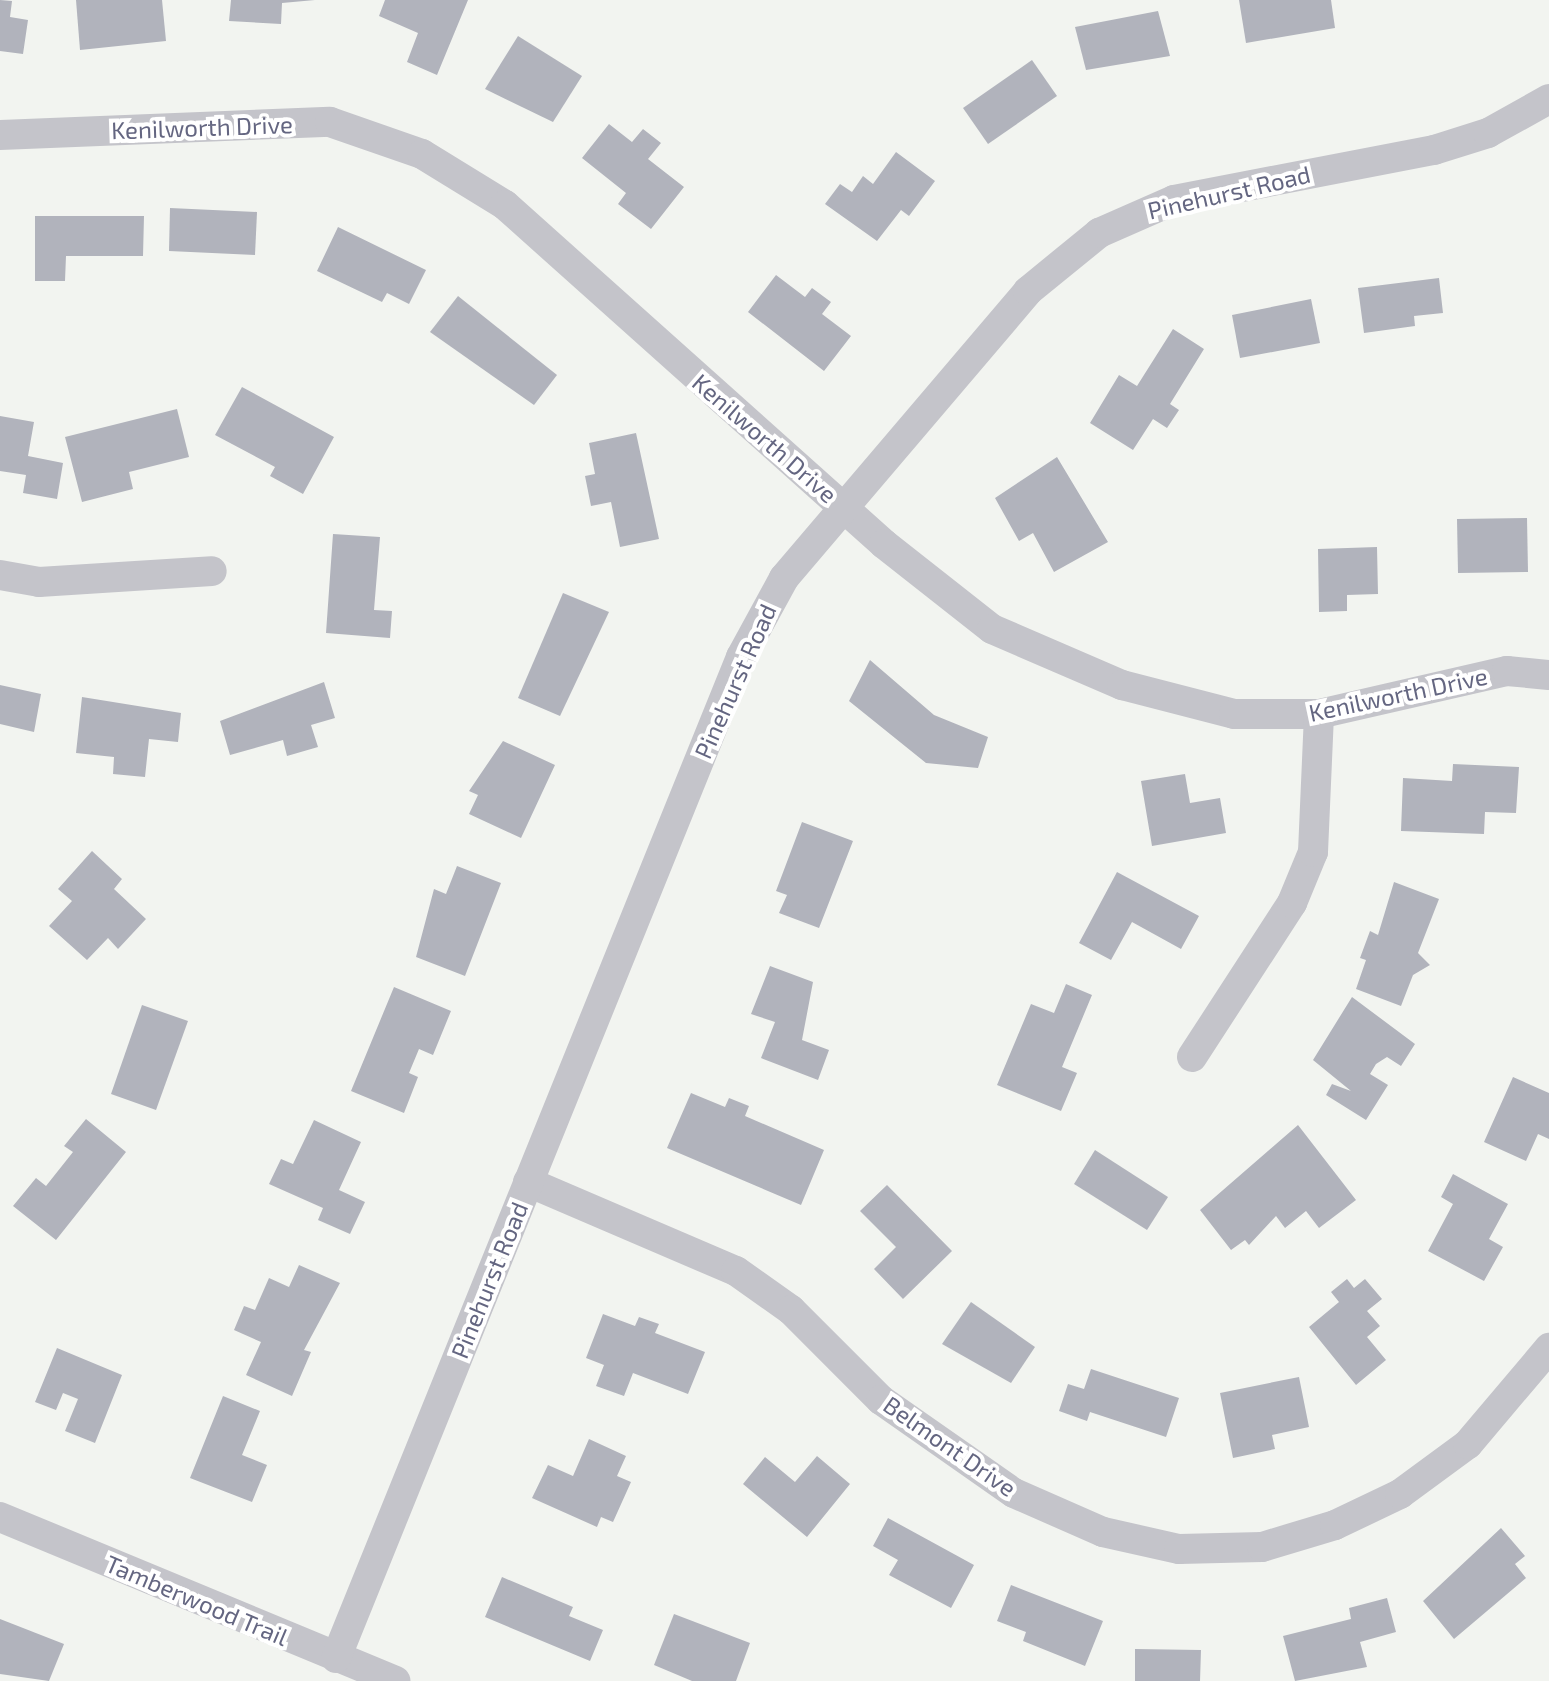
<!DOCTYPE html>
<style>
body{margin:0}
#map{position:relative;width:1549px;height:1681px;overflow:hidden;background:#f2f4f0;font-family:"Exo 2",sans-serif}
div>[style]{position:absolute}
[style*='--x']{left:calc(var(--x)*1px);top:calc(var(--y)*1px);width:calc(var(--w)*1px);rotate:calc(var(--a)*1deg)}
.building>*{inset:0;background:#b1b3bc}
.street>*{height:30px;margin:-15px;padding:0 15px;transform-origin:15px;border-radius:15px;background:#c4c4ca}
span{translate:-50% -50%;white-space:nowrap;text-align:center;line-height:1.15;-webkit-text-stroke:8px #fff;paint-order:stroke}
.street-label{font-size:24px;color:#646681}
</style>
<div id="map">
<div class="building">
<div style="clip-path:polygon(0 0,12px 1px,10px 17px,28px 20px,23px 54px,0 51px)"></div>
<div style="clip-path:polygon(76px 0,162px 0,166px 41px,80px 50px)"></div>
<div style="clip-path:polygon(231px 0,315px 0,282px 3px,281px 24px,229px 21px)"></div>
<div style="clip-path:polygon(385px 0,468px 0,437px 75px,407px 62px,418px 33px,379px 16px)"></div>
<div style="clip-path:polygon(1239px 0,1331px 0,1335px 28px,1246px 43px)"></div>
<div style="clip-path:polygon(1158px 11px,1170px 56px,1086px 70px,1075px 27px)"></div>
<div style="clip-path:polygon(518px 36px,582px 76px,553px 122px,485px 89px)"></div>
<div style="clip-path:polygon(1032px 60px,1057px 96px,988px 144px,963px 108px)"></div>
<div style="clip-path:polygon(609px 124px,632px 142px,643px 129px,661px 143px,648px 159px,684px 187px,651px 229px,618px 204px,626px 193px,582px 158px)"></div>
<div style="clip-path:polygon(896px 152px,935px 181px,909px 216px,901px 210px,877px 241px,825px 204px,840px 184px,852px 192px,863px 176px,873px 184px)"></div>
<div style="clip-path:polygon(170px 208px,257px 212px,255px 255px,169px 251px)"></div>
<div style="clip-path:polygon(35px 216px,144px 216px,143px 256px,66px 256px,65px 281px,35px 281px)"></div>
<div style="clip-path:polygon(338px 227px,426px 270px,409px 304px,387px 293px,382px 302px,317px 271px)"></div>
<div style="clip-path:polygon(776px 275px,805px 297px,812px 288px,831px 302px,822px 314px,851px 336px,824px 371px,748px 312px)"></div>
<div style="clip-path:polygon(1439px 278px,1443px 313px,1414px 316px,1415px 326px,1364px 333px,1358px 288px)"></div>
<div style="clip-path:polygon(458px 296px,557px 375px,534px 405px,430px 332px)"></div>
<div style="clip-path:polygon(1311px 299px,1320px 343px,1240px 358px,1232px 315px)"></div>
<div style="clip-path:polygon(1173px 329px,1204px 349px,1170px 404px,1179px 410px,1167px 428px,1153px 419px,1133px 450px,1090px 423px,1119px 375px,1137px 386px)"></div>
<div style="clip-path:polygon(242px 387px,334px 437px,303px 494px,270px 476px,275px 467px,215px 435px)"></div>
<div style="clip-path:polygon(177px 409px,189px 457px,129px 472px,133px 489px,82px 502px,65px 437px)"></div>
<div style="clip-path:polygon(0 416px,34px 422px,28px 456px,63px 463px,57px 499px,23px 493px,26px 475px,0 471px)"></div>
<div style="clip-path:polygon(636px 433px,659px 539px,620px 547px,611px 502px,591px 506px,585px 476px,595px 474px,589px 443px)"></div>
<div style="clip-path:polygon(1057px 457px,1108px 542px,1054px 572px,1033px 533px,1019px 541px,995px 498px)"></div>
<div style="clip-path:polygon(1527px 518px,1528px 572px,1458px 573px,1457px 519px)"></div>
<div style="clip-path:polygon(333px 534px,380px 537px,374px 610px,392px 611px,390px 638px,326px 633px)"></div>
<div style="clip-path:polygon(1377px 547px,1378px 594px,1347px 595px,1347px 611px,1319px 612px,1318px 549px)"></div>
<div style="clip-path:polygon(563px 593px,609px 612px,560px 716px,518px 698px)"></div>
<div style="clip-path:polygon(870px 660px,934px 715px,988px 737px,978px 768px,926px 763px,849px 701px)"></div>
<div style="clip-path:polygon(324px 682px,335px 718px,311px 725px,318px 747px,287px 756px,283px 740px,230px 755px,220px 721px)"></div>
<div style="clip-path:polygon(0 685px,41px 694px,34px 732px,0 724px)"></div>
<div style="clip-path:polygon(82px 697px,181px 713px,178px 742px,149px 739px,145px 777px,113px 774px,114px 757px,76px 753px)"></div>
<div style="clip-path:polygon(503px 741px,555px 765px,521px 838px,469px 814px,478px 795px,469px 791px)"></div>
<div style="clip-path:polygon(1453px 764px,1519px 767px,1516px 813px,1485px 812px,1484px 834px,1401px 831px,1403px 778px,1452px 781px)"></div>
<div style="clip-path:polygon(1185px 774px,1190px 803px,1220px 798px,1226px 833px,1152px 846px,1141px 781px)"></div>
<div style="clip-path:polygon(802px 822px,853px 841px,819px 928px,779px 913px,787px 895px,776px 891px)"></div>
<div style="clip-path:polygon(92px 851px,122px 879px,114px 889px,146px 919px,118px 949px,108px 938px,87px 960px,49px 926px,72px 901px,58px 889px)"></div>
<div style="clip-path:polygon(457px 866px,501px 883px,465px 976px,416px 957px,434px 889px,446px 894px)"></div>
<div style="clip-path:polygon(1117px 872px,1199px 916px,1181px 949px,1132px 922px,1111px 960px,1079px 943px)"></div>
<div style="clip-path:polygon(1394px 882px,1439px 899px,1418px 953px,1430px 965px,1413px 975px,1401px 1006px,1356px 989px,1366px 960px,1360px 958px,1370px 931px,1378px 935px)"></div>
<div style="clip-path:polygon(770px 966px,813px 982px,802px 1040px,829px 1050px,818px 1080px,761px 1058px,775px 1022px,751px 1014px)"></div>
<div style="clip-path:polygon(1066px 984px,1092px 995px,1062px 1067px,1077px 1073px,1061px 1111px,997px 1085px,1031px 1004px,1054px 1013px)"></div>
<div style="clip-path:polygon(394px 987px,451px 1011px,433px 1055px,419px 1049px,409px 1073px,418px 1077px,404px 1113px,351px 1091px)"></div>
<div style="clip-path:polygon(1352px 997px,1415px 1044px,1401px 1066px,1387px 1057px,1376px 1064px,1370px 1074px,1388px 1085px,1366px 1120px,1326px 1095px,1332px 1084px,1351px 1091px,1313px 1060px)"></div>
<div style="clip-path:polygon(142px 1005px,188px 1021px,156px 1110px,111px 1094px)"></div>
<div style="clip-path:polygon(1513px 1077px,1549px 1093px,1549px 1139px,1538px 1134px,1526px 1161px,1484px 1142px)"></div>
<div style="clip-path:polygon(691px 1093px,725px 1107px,729px 1098px,749px 1106px,745px 1116px,824px 1150px,801px 1205px,667px 1148px)"></div>
<div style="clip-path:polygon(86px 1119px,126px 1152px,56px 1240px,13px 1206px,36px 1178px,46px 1186px,73px 1152px,64px 1146px)"></div>
<div style="clip-path:polygon(314px 1120px,361px 1142px,339px 1190px,365px 1202px,350px 1234px,318px 1220px,323px 1208px,269px 1184px,281px 1159px,293px 1164px)"></div>
<div style="clip-path:polygon(1298px 1125px,1356px 1200px,1319px 1228px,1306px 1211px,1285px 1228px,1276px 1216px,1249px 1245px,1245px 1240px,1231px 1250px,1200px 1210px)"></div>
<div style="clip-path:polygon(1095px 1150px,1168px 1197px,1147px 1230px,1074px 1184px)"></div>
<div style="clip-path:polygon(1453px 1174px,1508px 1204px,1489px 1239px,1503px 1247px,1484px 1281px,1428px 1251px,1453px 1204px,1441px 1197px)"></div>
<div style="clip-path:polygon(887px 1185px,952px 1251px,903px 1299px,874px 1269px,896px 1247px,860px 1211px)"></div>
<div style="clip-path:polygon(299px 1265px,340px 1283px,304px 1350px,311px 1352px,292px 1396px,246px 1375px,261px 1342px,234px 1330px,244px 1306px,255px 1310px,269px 1278px,289px 1287px)"></div>
<div style="clip-path:polygon(1347px 1279px,1354px 1288px,1365px 1279px,1382px 1299px,1367px 1311px,1380px 1326px,1367px 1337px,1386px 1360px,1356px 1385px,1309px 1327px,1339px 1302px,1331px 1292px)"></div>
<div style="clip-path:polygon(971px 1302px,1035px 1347px,1011px 1383px,942px 1344px)"></div>
<div style="clip-path:polygon(603px 1314px,635px 1326px,639px 1317px,659px 1324px,655px 1333px,705px 1352px,688px 1394px,633px 1373px,624px 1396px,596px 1386px,604px 1365px,586px 1358px)"></div>
<div style="clip-path:polygon(57px 1348px,122px 1375px,95px 1443px,65px 1431px,78px 1399px,63px 1393px,56px 1410px,35px 1402px)"></div>
<div style="clip-path:polygon(1091px 1369px,1179px 1398px,1166px 1437px,1090px 1412px,1087px 1421px,1059px 1411px,1068px 1384px,1084px 1389px)"></div>
<div style="clip-path:polygon(1299px 1377px,1309px 1427px,1272px 1435px,1275px 1449px,1233px 1458px,1220px 1393px)"></div>
<div style="clip-path:polygon(223px 1396px,260px 1411px,242px 1455px,267px 1465px,252px 1502px,190px 1478px)"></div>
<div style="clip-path:polygon(589px 1439px,626px 1456px,617px 1476px,631px 1482px,613px 1522px,601px 1517px,597px 1527px,532px 1498px,548px 1465px,573px 1476px)"></div>
<div style="clip-path:polygon(817px 1456px,850px 1484px,807px 1537px,743px 1484px,765px 1457px,795px 1482px)"></div>
<div style="clip-path:polygon(888px 1518px,974px 1565px,951px 1608px,889px 1575px,898px 1560px,873px 1546px)"></div>
<div style="clip-path:polygon(1501px 1528px,1525px 1556px,1515px 1564px,1526px 1578px,1454px 1639px,1423px 1601px)"></div>
<div style="clip-path:polygon(502px 1577px,573px 1607px,569px 1616px,603px 1630px,590px 1661px,485px 1617px)"></div>
<div style="clip-path:polygon(1011px 1585px,1103px 1621px,1085px 1666px,1023px 1641px,1026px 1632px,997px 1621px)"></div>
<div style="clip-path:polygon(1387px 1598px,1396px 1632px,1360px 1642px,1367px 1667px,1295px 1681px,1283px 1636px,1351px 1619px,1349px 1608px)"></div>
<div style="clip-path:polygon(674px 1614px,750px 1643px,736px 1681px,692px 1681px,654px 1665px)"></div>
<div style="clip-path:polygon(0 1619px,64px 1644px,49px 1681px,0 1674px)"></div>
<div style="clip-path:polygon(1135px 1649px,1201px 1650px,1200px 1681px,1135px 1681px)"></div>
</div>
<div class="street">
<div style="--x:0;--y:135;--w:330;--a:-2.3"></div>
<div style="--x:330;--y:122;--w:97;--a:19.2"></div>
<div style="--x:422;--y:154;--w:97;--a:31.6"></div>
<div style="--x:505;--y:205;--w:508;--a:41.81"></div>
<div style="--x:884;--y:544;--w:137;--a:38.2"></div>
<div style="--x:992;--y:629;--w:142;--a:23.3"></div>
<div style="--x:1122;--y:685;--w:116;--a:14.5"></div>
<div style="--x:1234;--y:714;--w:85;--a:0"></div>
<div style="--x:1319;--y:714;--w:193;--a:-12.9"></div>
<div style="--x:1507;--y:671;--w:42;--a:5.4"></div>
<div style="--x:0;--y:575;--w:40;--a:10"></div>
<div style="--x:39;--y:582;--w:173;--a:-3.6"></div>
<div style="--x:1192;--y:1057;--w:184;--a:-57"></div>
<div style="--x:1292;--y:903;--w:55;--a:-67.6"></div>
<div style="--x:1313;--y:852;--w:138;--a:-87.5"></div>
<div style="--x:528;--y:1182;--w:226;--a:23.2"></div>
<div style="--x:736;--y:1271;--w:67;--a:35.3"></div>
<div style="--x:791;--y:1310;--w:127;--a:45"></div>
<div style="--x:881;--y:1400;--w:162;--a:35"></div>
<div style="--x:1014;--y:1493;--w:97;--a:23.7"></div>
<div style="--x:1103;--y:1532;--w:78;--a:12.6"></div>
<div style="--x:1179;--y:1549;--w:83;--a:-1.4"></div>
<div style="--x:1262;--y:1547;--w:76;--a:-16.8"></div>
<div style="--x:1335;--y:1525;--w:72;--a:-25.5"></div>
<div style="--x:1400;--y:1494;--w:84;--a:-36.3"></div>
<div style="--x:1468;--y:1444;--w:126;--a:-49.8"></div>
<div style="--x:0;--y:1517;--w:428;--a:22.5"></div>
<div style="--x:336;--y:1658;--w:1080;--a:-67.97"></div>
<div style="--x:741;--y:657;--w:90;--a:-61.4"></div>
<div style="--x:784;--y:578;--w:377;--a:-49.6"></div>
<div style="--x:1028;--y:291;--w:92;--a:-39.2"></div>
<div style="--x:1099;--y:233;--w:82;--a:-23.7"></div>
<div style="--x:1174;--y:200;--w:265;--a:-10.9"></div>
<div style="--x:1434;--y:150;--w:57;--a:-17.5"></div>
<div style="--x:1488;--y:133;--w:70;--a:-29.1"></div>
</div>
<div class="street-label">
<span style="left:202px;top:127px;rotate:-2deg">Kenilworth Drive</span>
<span style="left:1229px;top:192px;rotate:-13deg">Pinehurst Road</span>
<span style="left:765px;top:438px;rotate:41deg">Kenilworth Drive</span>
<span style="left:735px;top:681px;rotate:-66deg">Pinehurst Road</span>
<span style="left:1398px;top:694px;rotate:-12deg">Kenilworth Drive</span>
<span style="left:489px;top:1280px;rotate:-68deg">Pinehurst Road</span>
<span style="left:950px;top:1446px;rotate:35deg">Belmont Drive</span>
<span style="left:197px;top:1600px;rotate:23deg">Tamberwood Trail</span>
</div>
</div>
